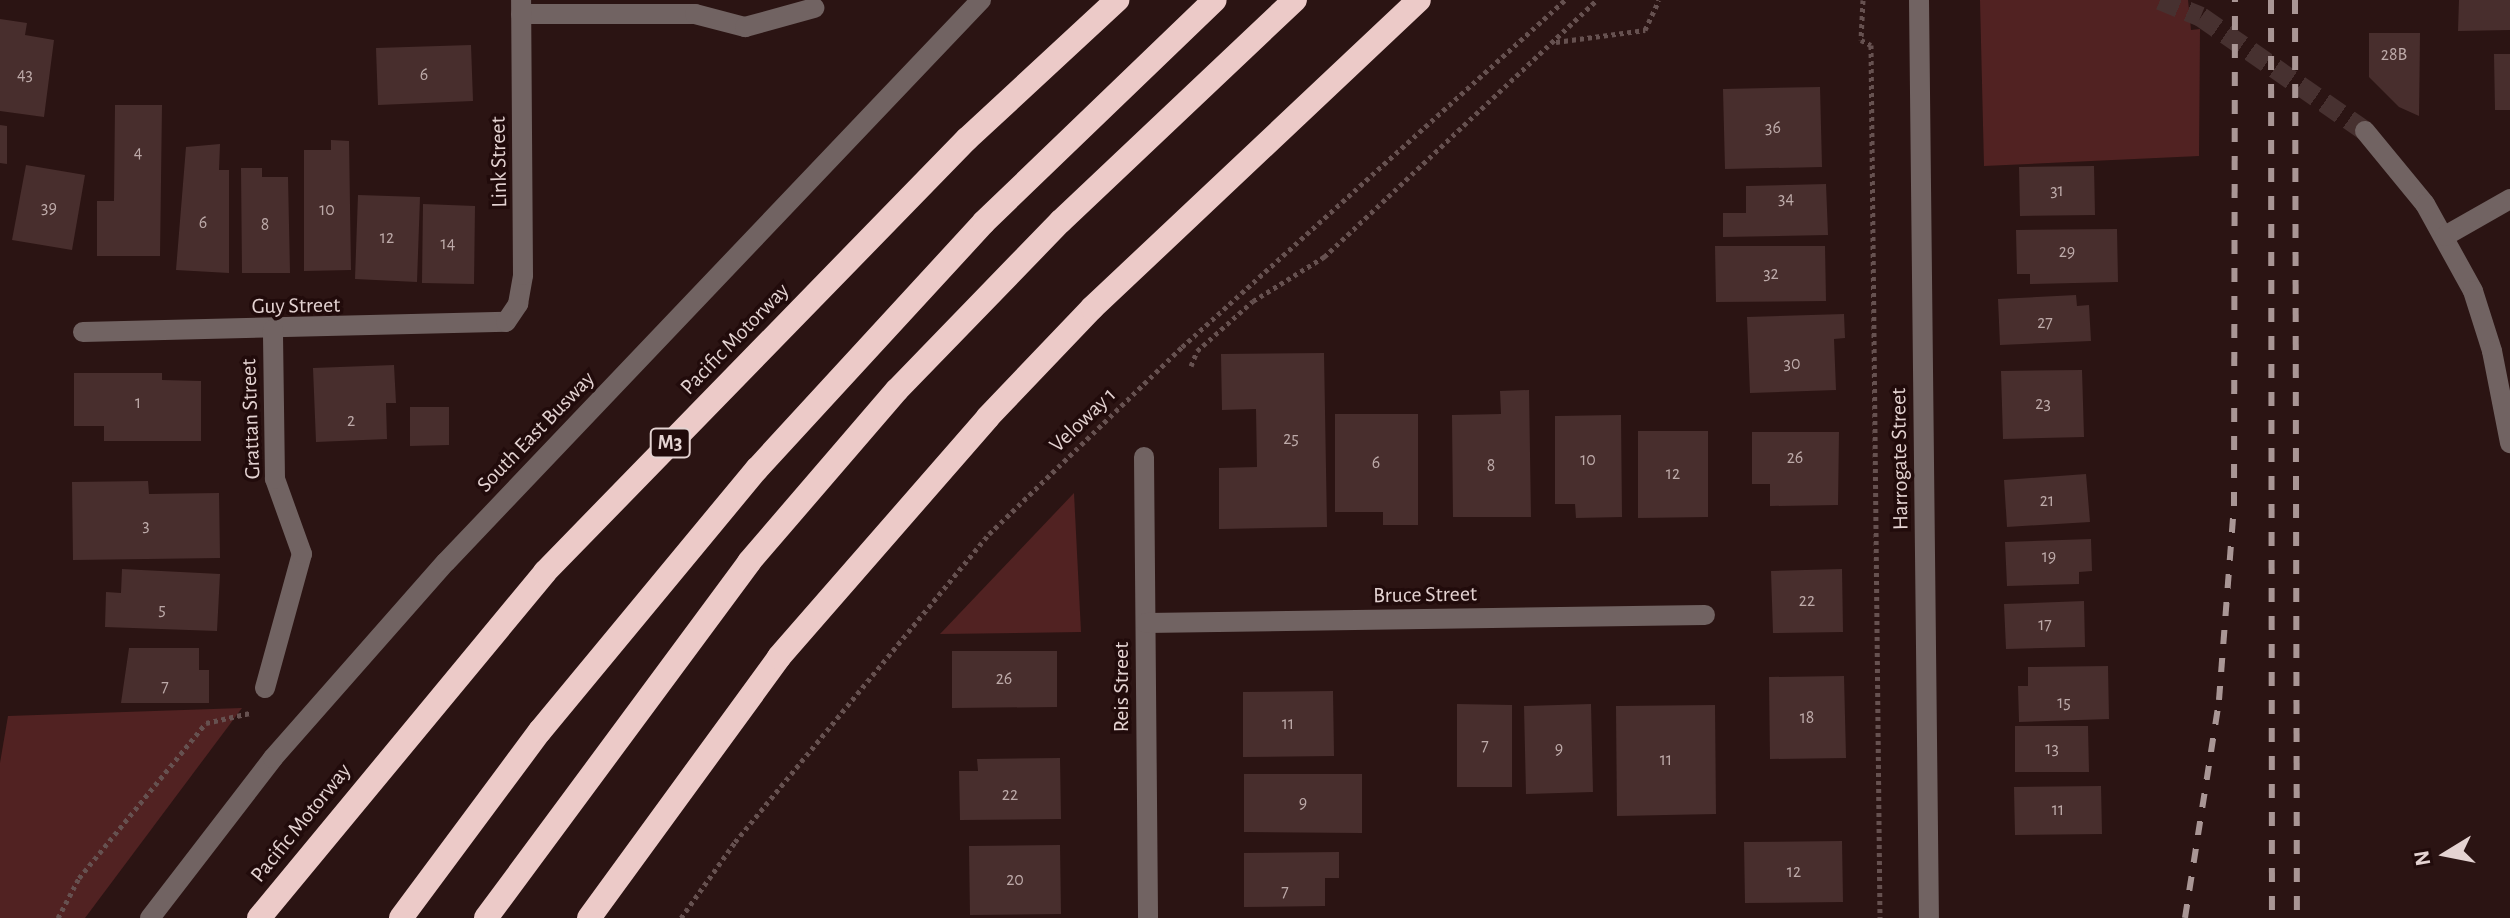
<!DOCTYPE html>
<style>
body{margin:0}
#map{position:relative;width:2510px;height:918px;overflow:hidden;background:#2b1413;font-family:"Alegreya Sans",sans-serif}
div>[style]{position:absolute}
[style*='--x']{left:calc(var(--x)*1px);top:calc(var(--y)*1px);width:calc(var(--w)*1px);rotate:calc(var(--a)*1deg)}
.green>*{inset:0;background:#512222}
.building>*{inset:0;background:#482e2d}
.minor-tunnel>*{height:20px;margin-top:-10px;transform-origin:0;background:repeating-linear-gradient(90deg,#473130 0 20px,transparent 0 30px)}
.path>*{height:5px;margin-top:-2.5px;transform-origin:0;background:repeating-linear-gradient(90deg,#665150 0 4px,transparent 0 8px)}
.minor>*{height:20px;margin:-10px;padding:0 10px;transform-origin:10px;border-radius:10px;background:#716362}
.highway>*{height:24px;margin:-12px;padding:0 12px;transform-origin:12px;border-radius:12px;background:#eccac8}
.rail>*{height:6px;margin-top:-3px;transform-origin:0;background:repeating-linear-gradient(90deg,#a99695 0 14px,transparent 0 28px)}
span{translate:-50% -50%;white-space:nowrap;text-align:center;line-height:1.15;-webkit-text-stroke:7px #210b0b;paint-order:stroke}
.number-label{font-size:18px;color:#bdaaa9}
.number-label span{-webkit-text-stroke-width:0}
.shield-label span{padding:2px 6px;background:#210b0b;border:2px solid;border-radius:6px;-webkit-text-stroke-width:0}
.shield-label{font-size:20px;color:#e4d3d2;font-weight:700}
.street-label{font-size:22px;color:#e4d3d2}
.north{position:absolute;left:2406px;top:814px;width:80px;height:80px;-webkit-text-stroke:6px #210b0b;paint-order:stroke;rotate:260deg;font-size:22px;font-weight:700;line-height:32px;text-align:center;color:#e4d3d2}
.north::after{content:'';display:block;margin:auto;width:28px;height:36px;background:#e4d3d2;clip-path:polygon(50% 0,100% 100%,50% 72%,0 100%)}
</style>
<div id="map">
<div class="green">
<div style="clip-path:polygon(1980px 0,2188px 0,2191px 30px,2200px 29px,2199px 156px,1984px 166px)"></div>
<div style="clip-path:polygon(1074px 493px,1081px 632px,940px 634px)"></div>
<div style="clip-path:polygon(242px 708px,85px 918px,0 918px,0 763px,8px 716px)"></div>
</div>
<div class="building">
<div style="clip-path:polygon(2459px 0,2510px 0,2510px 30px,2458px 31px)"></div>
<div style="clip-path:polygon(0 19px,27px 23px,25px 35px,54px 40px,44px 117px,0 111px)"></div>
<div style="clip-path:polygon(2369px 33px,2420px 33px,2419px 116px,2399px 107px,2369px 77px)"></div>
<div style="clip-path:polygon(471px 45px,473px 101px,378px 105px,376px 48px)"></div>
<div style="clip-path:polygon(2494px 54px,2510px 54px,2510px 110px,2495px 110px)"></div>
<div style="clip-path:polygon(1820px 87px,1822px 167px,1725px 169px,1723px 89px)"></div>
<div style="clip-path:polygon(115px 105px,162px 105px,160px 256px,97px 256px,97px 201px,114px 201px)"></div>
<div style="clip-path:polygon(0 125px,7px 126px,7px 164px,0 163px)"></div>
<div style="clip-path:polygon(331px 140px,349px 141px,351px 270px,304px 271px,304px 150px,331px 150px)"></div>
<div style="clip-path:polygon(220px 144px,219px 170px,229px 170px,229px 273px,176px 270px,186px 147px)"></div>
<div style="clip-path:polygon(26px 165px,85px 175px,72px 250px,12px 240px)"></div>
<div style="clip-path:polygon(2094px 166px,2095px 215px,2020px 216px,2019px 167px)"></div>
<div style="clip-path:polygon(241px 168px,262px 168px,262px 177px,288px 177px,290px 273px,242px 273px)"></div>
<div style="clip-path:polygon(1826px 184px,1828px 235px,1723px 237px,1723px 213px,1746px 213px,1746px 186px)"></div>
<div style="clip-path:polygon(358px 195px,420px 197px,417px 282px,355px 279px)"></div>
<div style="clip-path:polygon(423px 204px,475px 206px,474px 284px,422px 283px)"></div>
<div style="clip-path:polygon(2117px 229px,2118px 282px,2030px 284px,2030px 274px,2017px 274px,2016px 230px)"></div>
<div style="clip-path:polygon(1715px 246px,1825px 246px,1826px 301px,1716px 302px)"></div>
<div style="clip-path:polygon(2076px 295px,2077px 306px,2089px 305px,2091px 341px,2000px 345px,1998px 299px)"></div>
<div style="clip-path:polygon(1844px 314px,1845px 338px,1834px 339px,1836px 390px,1750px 393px,1747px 317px)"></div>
<div style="clip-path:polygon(1324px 353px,1327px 527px,1219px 529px,1219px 468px,1257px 467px,1256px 409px,1222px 410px,1221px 354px)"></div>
<div style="clip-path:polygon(394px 365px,396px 403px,386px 403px,387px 439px,316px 442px,313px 368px)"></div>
<div style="clip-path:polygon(2082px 370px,2084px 437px,2003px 439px,2001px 371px)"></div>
<div style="clip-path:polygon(74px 373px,162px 373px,162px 380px,201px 381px,201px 441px,104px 441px,104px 426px,74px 426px)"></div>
<div style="clip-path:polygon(1529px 390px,1531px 517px,1453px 517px,1452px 415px,1501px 414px,1500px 391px)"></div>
<div style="clip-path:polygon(410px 407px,449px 407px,449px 445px,410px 446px)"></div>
<div style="clip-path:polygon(1335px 414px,1418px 414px,1418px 525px,1383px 525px,1383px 512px,1335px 512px)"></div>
<div style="clip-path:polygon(1621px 415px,1622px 517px,1576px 518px,1575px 504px,1555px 504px,1555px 416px)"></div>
<div style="clip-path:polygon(1638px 431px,1708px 431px,1708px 517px,1638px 518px)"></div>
<div style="clip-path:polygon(1752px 432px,1839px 432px,1838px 505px,1770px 506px,1770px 484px,1752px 484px)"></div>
<div style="clip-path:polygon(2086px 474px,2090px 522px,2007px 527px,2004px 480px)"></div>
<div style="clip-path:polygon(148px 481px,149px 494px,219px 493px,220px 558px,73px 560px,72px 482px)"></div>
<div style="clip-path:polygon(2091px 539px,2092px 571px,2079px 572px,2079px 584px,2007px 586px,2005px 542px)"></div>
<div style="clip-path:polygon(122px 569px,220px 574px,217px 631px,105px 627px,106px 592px,121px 593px)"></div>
<div style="clip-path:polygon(1842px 569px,1843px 632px,1773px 633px,1771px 571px)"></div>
<div style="clip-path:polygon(2084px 601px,2085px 647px,2006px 649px,2004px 604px)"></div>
<div style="clip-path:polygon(129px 648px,199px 648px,199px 670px,209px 670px,209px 703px,121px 703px)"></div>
<div style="clip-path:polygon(952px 651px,1057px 651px,1057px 707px,952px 708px)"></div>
<div style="clip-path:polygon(2108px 666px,2109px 719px,2019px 722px,2018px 686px,2028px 686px,2028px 667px)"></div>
<div style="clip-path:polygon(1844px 676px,1846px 758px,1770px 759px,1769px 677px)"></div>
<div style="clip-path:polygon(1333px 691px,1334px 756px,1243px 757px,1243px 692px)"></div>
<div style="clip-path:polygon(1457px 704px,1512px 705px,1512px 787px,1457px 787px)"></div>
<div style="clip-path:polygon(1591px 704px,1593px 792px,1526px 794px,1524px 706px)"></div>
<div style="clip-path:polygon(1715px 705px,1716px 814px,1617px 816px,1616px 706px)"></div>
<div style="clip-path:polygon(2015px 726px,2088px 726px,2089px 772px,2015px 772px)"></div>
<div style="clip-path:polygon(1060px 758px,1061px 819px,960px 820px,959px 771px,978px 771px,977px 759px)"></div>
<div style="clip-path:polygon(1244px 774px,1362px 774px,1362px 833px,1244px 832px)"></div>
<div style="clip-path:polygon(2101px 786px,2102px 834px,2015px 835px,2014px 787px)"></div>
<div style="clip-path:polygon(1842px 841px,1843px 902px,1745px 903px,1744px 842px)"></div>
<div style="clip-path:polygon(1060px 845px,1061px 914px,970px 915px,969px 846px)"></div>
<div style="clip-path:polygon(1339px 852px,1339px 878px,1325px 878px,1325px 906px,1244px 907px,1244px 853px)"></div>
</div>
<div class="minor-tunnel">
<div style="--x:2160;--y:0;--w:44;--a:22.5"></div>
<div style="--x:2201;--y:17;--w:200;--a:34.8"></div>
</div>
<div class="path">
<div style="--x:1863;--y:0;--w:40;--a:92.9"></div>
<div style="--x:1861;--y:40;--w:11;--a:27"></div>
<div style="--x:1871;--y:45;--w:873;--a:89.41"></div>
<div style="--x:1556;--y:42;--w:90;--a:-7.7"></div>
<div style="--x:1645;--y:30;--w:33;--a:-65"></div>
<div style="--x:1191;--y:366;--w:16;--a:-68"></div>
<div style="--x:1197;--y:351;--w:75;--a:-41.8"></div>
<div style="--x:1253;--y:301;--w:84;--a:-31.8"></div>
<div style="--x:1324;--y:257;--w:375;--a:-43.3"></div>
<div style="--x:58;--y:918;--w:45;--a:-62.3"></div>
<div style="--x:79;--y:878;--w:200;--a:-50.7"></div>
<div style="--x:206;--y:723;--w:45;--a:-12.8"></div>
<div style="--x:681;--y:918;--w:93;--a:-54.6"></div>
<div style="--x:735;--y:842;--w:399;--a:-50.5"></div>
<div style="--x:989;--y:534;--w:269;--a:-44.1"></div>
<div style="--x:1182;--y:347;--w:517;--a:-42.18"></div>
</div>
<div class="minor">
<div style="--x:1919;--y:0;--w:918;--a:89.38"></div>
<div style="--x:521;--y:14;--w:174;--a:0"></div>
<div style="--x:695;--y:14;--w:52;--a:14.6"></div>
<div style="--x:745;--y:27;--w:72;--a:-15.4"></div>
<div style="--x:2365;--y:131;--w:94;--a:50.6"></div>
<div style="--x:2425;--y:204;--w:99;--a:61.1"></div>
<div style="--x:2473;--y:291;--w:63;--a:72.4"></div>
<div style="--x:2492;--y:351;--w:94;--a:78.9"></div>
<div style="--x:2445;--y:236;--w:75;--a:-29.6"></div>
<div style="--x:83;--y:332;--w:423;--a:-1.4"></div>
<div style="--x:506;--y:322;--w:22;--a:-56"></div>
<div style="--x:518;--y:304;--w:29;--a:-80"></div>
<div style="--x:523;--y:275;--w:275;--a:-90.4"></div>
<div style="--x:1144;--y:457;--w:461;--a:89.5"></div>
<div style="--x:1146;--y:623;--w:559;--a:-0.82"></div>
<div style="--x:265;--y:688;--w:139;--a:-74.6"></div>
<div style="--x:302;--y:554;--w:80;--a:-109.8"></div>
<div style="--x:275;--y:479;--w:149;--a:-90.8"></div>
<div style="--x:150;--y:918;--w:202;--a:-52.4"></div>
<div style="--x:273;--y:758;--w:261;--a:-48.6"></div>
<div style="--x:446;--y:562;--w:776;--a:-46.41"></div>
</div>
<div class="highway">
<div style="--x:259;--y:918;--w:449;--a:-50.4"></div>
<div style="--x:545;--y:572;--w:605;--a:-45.74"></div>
<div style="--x:967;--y:139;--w:205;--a:-42.8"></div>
<div style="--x:401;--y:918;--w:233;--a:-53.4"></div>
<div style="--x:540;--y:731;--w:340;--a:-50.4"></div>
<div style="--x:757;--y:469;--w:335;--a:-47.4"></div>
<div style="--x:984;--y:222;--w:320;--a:-43.9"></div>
<div style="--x:486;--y:918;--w:443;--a:-53.5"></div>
<div style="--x:749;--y:562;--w:227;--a:-49.3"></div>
<div style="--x:897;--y:390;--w:235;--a:-45.9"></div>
<div style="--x:1061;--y:221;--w:322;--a:-43.4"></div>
<div style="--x:589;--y:918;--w:323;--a:-53.9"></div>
<div style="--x:779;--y:657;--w:318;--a:-48.9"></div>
<div style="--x:988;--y:417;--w:151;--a:-46.3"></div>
<div style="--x:1092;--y:308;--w:449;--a:-43.3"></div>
</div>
<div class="rail">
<div style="--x:2271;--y:0;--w:918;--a:89.94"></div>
<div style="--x:2295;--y:0;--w:918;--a:89.88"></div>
<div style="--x:2185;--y:918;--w:221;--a:-81.1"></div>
<div style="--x:2219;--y:700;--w:195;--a:-85.6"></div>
<div style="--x:2234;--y:506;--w:506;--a:-89.89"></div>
</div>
<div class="number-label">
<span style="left:2394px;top:55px">28B</span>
<span style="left:25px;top:75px">43</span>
<span style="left:424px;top:75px">6</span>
<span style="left:1773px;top:128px">36</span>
<span style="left:138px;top:153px">4</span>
<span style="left:2057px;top:191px">31</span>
<span style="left:1786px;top:199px">34</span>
<span style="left:49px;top:208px">39</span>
<span style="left:327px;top:210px">10</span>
<span style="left:203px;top:223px">6</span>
<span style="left:265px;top:225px">8</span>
<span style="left:387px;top:238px">12</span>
<span style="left:448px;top:244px">14</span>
<span style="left:2067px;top:252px">29</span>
<span style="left:1771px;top:274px">32</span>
<span style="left:2045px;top:323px">27</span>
<span style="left:1792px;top:364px">30</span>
<span style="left:138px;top:403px">1</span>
<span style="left:2043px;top:404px">23</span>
<span style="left:351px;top:421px">2</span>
<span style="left:1291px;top:439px">25</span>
<span style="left:1795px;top:458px">26</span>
<span style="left:1588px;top:460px">10</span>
<span style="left:1376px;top:463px">6</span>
<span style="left:1491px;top:466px">8</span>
<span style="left:1673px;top:474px">12</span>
<span style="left:2047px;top:501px">21</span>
<span style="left:146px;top:526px">3</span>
<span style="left:2049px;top:557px">19</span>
<span style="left:1807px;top:601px">22</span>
<span style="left:162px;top:610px">5</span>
<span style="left:2045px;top:625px">17</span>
<span style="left:1004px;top:679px">26</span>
<span style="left:165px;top:687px">7</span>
<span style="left:2064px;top:703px">15</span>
<span style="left:1807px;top:718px">18</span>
<span style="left:1288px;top:724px">11</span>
<span style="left:1485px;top:746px">7</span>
<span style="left:1559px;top:749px">9</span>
<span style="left:2052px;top:749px">13</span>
<span style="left:1666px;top:760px">11</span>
<span style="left:1010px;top:795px">22</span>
<span style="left:1303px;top:803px">9</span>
<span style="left:2058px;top:810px">11</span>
<span style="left:1794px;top:872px">12</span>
<span style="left:1015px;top:880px">20</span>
<span style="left:1285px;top:892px">7</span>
</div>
<div class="shield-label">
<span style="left:670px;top:443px">M3</span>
</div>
<div class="street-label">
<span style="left:499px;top:162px;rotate:-91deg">Link Street</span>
<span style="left:296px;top:306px;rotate:-1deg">Guy Street</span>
<span style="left:735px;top:339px;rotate:-46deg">Pacific Motorway</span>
<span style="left:251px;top:419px;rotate:-92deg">Grattan Street</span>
<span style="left:1083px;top:420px;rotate:-44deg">Veloway 1</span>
<span style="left:536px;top:432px;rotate:-46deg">South East Busway</span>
<span style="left:1900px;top:459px;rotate:-91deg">Harrogate Street</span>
<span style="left:1425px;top:595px;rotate:-1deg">Bruce Street</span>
<span style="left:1122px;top:687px;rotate:-90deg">Reis Street</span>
<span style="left:301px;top:823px;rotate:-51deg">Pacific Motorway</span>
</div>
<div class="north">N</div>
</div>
